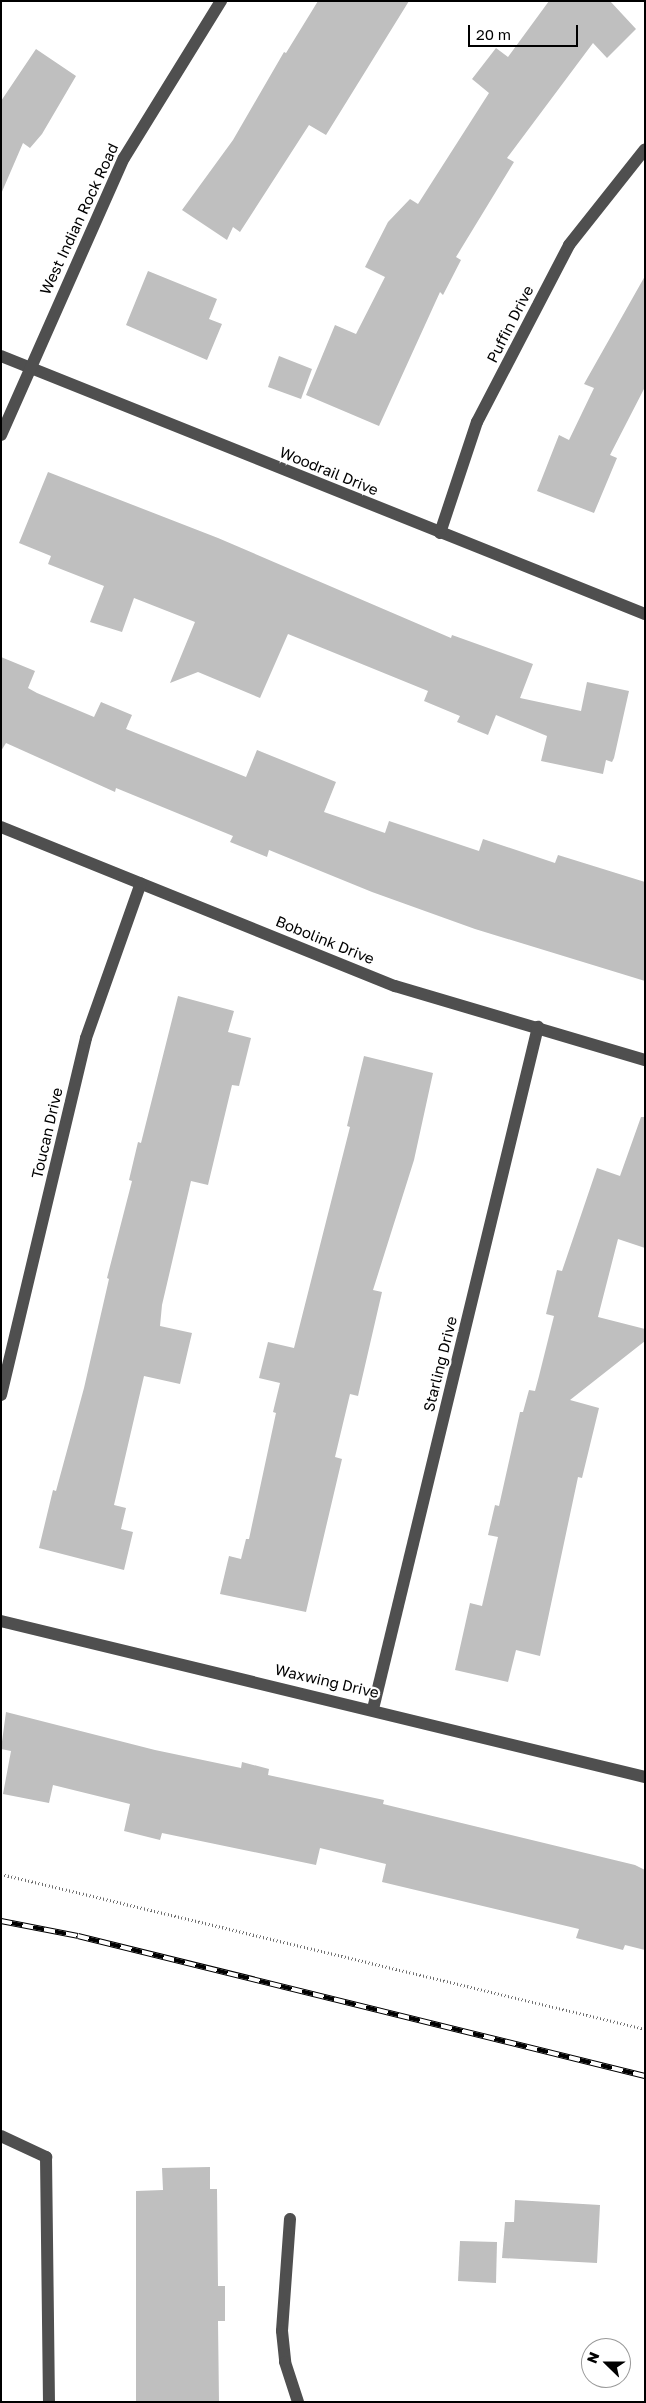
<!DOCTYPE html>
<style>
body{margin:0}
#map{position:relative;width:646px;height:2403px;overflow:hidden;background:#fff;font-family:"Golos Text",sans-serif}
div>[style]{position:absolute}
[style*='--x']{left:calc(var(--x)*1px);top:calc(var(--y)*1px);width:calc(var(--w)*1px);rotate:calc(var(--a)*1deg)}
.building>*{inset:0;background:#bfbfbf}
.path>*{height:3px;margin-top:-1.5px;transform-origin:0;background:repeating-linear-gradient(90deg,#717171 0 1px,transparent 0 3.5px)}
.minor>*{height:12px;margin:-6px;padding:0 6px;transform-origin:6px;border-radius:6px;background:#4f4f4f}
.rail>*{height:5.5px;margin-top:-2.75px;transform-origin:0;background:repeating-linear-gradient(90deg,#fff 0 11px,#000 0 22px);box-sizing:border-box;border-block:1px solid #000}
span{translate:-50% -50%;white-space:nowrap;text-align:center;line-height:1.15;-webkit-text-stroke:4.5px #fff;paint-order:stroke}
.street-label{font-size:15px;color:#000}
.frame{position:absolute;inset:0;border:2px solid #000;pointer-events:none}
.north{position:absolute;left:581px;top:2338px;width:50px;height:50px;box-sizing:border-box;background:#fff;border:1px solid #999;border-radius:50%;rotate:292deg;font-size:14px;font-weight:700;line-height:20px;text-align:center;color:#000}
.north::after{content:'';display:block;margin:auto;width:18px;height:22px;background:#000;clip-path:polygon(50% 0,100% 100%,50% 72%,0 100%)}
.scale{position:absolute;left:468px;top:25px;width:110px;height:22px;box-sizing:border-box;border:2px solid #000;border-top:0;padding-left:6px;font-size:15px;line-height:18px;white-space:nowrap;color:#000;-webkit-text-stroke:4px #fff;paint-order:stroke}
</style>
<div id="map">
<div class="building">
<div style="clip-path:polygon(318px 1px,409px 1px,326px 135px,309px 125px,240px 232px,233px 227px,227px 240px,182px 210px,233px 140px,284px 52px,286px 53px)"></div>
<div style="clip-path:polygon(549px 1px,610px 1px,636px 29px,607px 58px,593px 43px,507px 158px,514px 162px,456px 257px,461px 260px,443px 295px,440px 292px,379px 426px,306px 395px,335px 325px,356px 334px,385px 277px,365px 267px,388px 222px,410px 199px,418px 204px,489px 93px,472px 79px,496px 48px,508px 57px)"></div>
<div style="clip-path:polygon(36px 49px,76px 76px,42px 134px,30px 148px,23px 143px,1px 194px,1px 101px)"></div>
<div style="clip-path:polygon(148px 271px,217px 299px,209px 319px,222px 324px,207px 360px,126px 325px)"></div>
<div style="clip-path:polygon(645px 276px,645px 387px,610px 455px,617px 458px,594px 513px,537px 491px,559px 435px,569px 440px,594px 388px,584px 384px)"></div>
<div style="clip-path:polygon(279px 356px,312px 369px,301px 399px,268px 387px)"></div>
<div style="clip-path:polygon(48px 472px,218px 538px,451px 638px,452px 635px,533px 664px,520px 698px,581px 711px,587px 682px,629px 691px,614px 758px,612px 762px,606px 760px,603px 774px,541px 761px,547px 736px,496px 715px,488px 735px,457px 722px,460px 716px,424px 701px,428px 691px,288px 634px,260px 698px,198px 672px,170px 683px,195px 622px,134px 598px,122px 632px,90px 622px,104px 586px,48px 564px,51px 556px,19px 543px)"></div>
<div style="clip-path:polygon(1px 657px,35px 671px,28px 688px,37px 693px,94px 717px,101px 702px,132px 715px,126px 729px,246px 777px,257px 750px,336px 782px,324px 812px,385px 833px,389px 821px,479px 851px,483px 839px,555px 863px,558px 855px,645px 882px,645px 981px,475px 929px,372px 892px,269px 850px,267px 857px,230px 842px,233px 836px,116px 788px,115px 792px,6px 743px,1px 751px)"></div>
<div style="clip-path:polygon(178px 996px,234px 1011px,228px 1032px,251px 1038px,239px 1086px,232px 1085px,208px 1185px,191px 1181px,162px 1305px,160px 1326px,192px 1333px,180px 1384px,144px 1376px,114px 1505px,126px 1508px,121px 1529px,133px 1532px,124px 1570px,39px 1548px,53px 1490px,56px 1491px,84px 1388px,109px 1279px,107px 1278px,132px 1181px,129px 1180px,138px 1142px,141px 1143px)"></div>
<div style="clip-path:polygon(364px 1056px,433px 1073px,414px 1160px,373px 1290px,382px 1292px,358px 1396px,350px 1394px,335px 1457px,342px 1459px,306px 1612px,220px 1594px,229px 1556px,241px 1559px,246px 1539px,249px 1539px,276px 1413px,273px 1412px,280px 1383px,259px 1378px,268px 1342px,294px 1348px,350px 1127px,347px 1126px)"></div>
<div style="clip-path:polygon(641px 1117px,645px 1117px,645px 1248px,618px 1239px,598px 1317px,645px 1329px,645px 1341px,570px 1400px,599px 1408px,582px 1478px,578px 1477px,540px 1656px,516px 1650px,508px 1682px,455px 1670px,470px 1603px,482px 1606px,498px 1537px,488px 1535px,495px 1505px,499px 1506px,520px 1412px,523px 1412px,529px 1390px,535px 1391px,539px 1376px,554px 1316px,546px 1314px,557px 1270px,562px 1271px,597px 1168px,620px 1176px)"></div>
<div style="clip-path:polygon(6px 1712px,155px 1750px,241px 1768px,242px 1762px,269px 1769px,268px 1775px,384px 1800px,383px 1804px,635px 1865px,645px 1870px,645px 1950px,625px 1945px,623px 1950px,576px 1938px,579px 1929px,382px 1882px,386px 1864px,320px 1848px,316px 1865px,162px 1833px,160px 1840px,124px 1831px,130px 1804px,53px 1785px,49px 1803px,3px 1794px,11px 1751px,1px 1749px)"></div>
<div style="clip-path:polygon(210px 2167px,210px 2189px,217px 2189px,218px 2286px,225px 2286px,225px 2321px,218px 2321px,219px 2402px,136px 2402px,136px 2191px,163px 2190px,162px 2168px)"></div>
<div style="clip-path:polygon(515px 2200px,600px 2205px,597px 2263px,502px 2258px,505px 2222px,514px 2222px)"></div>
<div style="clip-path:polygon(460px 2241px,497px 2242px,496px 2283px,458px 2281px)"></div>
</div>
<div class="path">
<div style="--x:1;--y:1874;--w:662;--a:13.53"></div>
</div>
<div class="minor">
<div style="--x:1;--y:356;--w:694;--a:21.83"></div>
<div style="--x:1;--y:435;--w:303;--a:-66.1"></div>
<div style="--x:124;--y:158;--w:185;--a:-58.3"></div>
<div style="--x:440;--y:533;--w:117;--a:-71.6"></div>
<div style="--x:477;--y:422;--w:199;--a:-62.5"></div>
<div style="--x:569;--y:245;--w:122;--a:-51.6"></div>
<div style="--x:1;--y:827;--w:425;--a:22"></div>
<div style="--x:395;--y:986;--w:261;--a:16.5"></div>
<div style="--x:1;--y:1395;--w:367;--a:-76.6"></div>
<div style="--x:86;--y:1038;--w:164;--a:-70.5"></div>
<div style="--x:1;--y:1621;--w:663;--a:13.62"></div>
<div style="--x:373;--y:1709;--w:702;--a:-76.4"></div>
<div style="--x:1;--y:2136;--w:50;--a:25"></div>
<div style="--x:46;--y:2157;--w:245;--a:89.3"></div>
<div style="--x:290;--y:2219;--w:112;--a:94.1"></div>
<div style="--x:282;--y:2331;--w:31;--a:84"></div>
<div style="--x:285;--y:2362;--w:42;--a:72"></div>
</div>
<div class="rail">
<div style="--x:1;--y:1921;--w:78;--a:11"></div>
<div style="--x:78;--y:1936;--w:584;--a:13.87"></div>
</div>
<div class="street-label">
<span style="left:79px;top:219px;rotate:-65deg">West Indian Rock Road</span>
<span style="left:510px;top:324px;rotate:-63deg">Puffin Drive</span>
<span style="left:329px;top:471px;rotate:22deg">Woodrail Drive</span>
<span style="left:325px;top:940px;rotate:22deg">Bobolink Drive</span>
<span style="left:47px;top:1133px;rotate:-77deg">Toucan Drive</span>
<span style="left:440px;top:1364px;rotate:-76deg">Starling Drive</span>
<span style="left:327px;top:1681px;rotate:13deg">Waxwing Drive</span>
</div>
<div class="frame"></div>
<div class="north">N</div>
<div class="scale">20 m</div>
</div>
